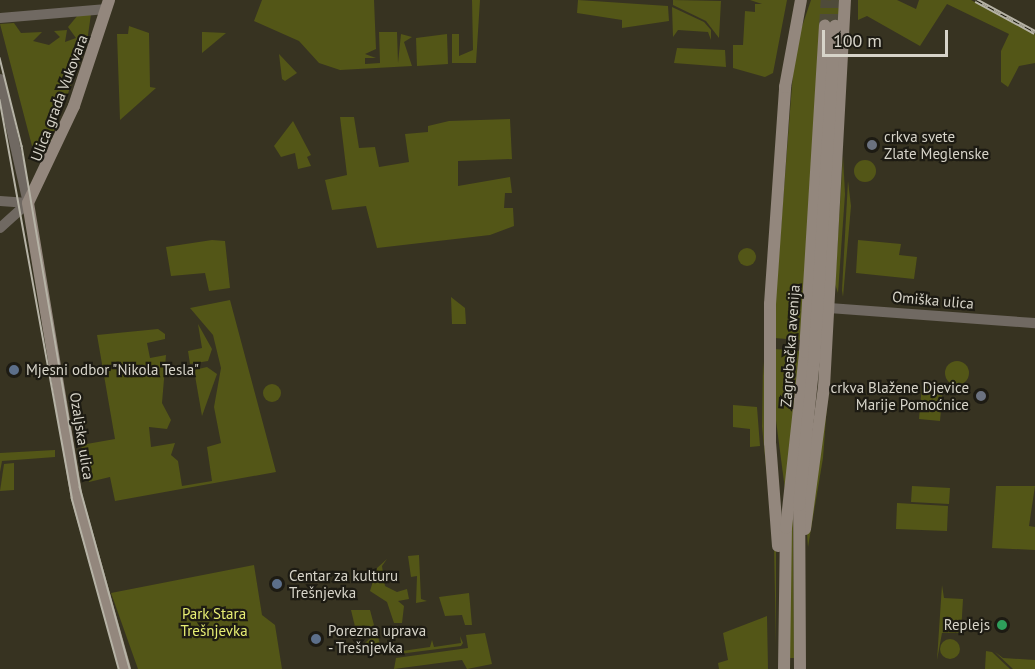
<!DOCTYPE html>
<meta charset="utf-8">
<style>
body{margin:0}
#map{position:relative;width:1035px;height:669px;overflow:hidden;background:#373321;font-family:"PT Sans",sans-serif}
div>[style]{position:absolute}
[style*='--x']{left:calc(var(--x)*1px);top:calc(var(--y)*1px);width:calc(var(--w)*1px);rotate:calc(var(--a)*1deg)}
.green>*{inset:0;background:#535617}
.round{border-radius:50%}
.secondary-tunnel>*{height:12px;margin-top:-6px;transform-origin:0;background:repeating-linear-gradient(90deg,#4f4b3a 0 12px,transparent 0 18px)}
.tertiary>*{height:10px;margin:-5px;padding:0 5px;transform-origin:5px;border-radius:5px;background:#706962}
.secondary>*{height:12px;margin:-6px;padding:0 6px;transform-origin:6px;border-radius:6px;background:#93877d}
.tram>*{height:1.5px;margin:-0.75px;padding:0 0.75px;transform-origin:0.75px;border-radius:0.75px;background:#b6b3a6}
.rail>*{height:4.5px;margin-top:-2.25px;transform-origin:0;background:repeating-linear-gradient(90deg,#1d1b13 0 7px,#b6b3a6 0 14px);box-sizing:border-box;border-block:2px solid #b6b3a6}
.dots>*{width:16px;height:16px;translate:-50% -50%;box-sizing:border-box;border:3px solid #1d1b13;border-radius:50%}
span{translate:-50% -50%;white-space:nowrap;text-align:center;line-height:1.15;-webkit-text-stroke:4.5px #1d1b13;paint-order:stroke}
.street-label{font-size:15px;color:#d7d4c9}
.poi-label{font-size:15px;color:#d7d4c9}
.left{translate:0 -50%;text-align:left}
.right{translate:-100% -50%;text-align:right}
.park-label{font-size:15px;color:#e7ee73}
.scale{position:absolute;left:822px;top:30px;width:126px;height:27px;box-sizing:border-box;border:3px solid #d7d4c9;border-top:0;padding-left:8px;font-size:18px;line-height:21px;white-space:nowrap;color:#d7d4c9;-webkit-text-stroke:4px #1d1b13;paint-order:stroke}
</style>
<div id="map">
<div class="green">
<div style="clip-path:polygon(262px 0,374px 0,376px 49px,365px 54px,376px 58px,365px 58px,365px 64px,380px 63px,379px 32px,397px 32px,398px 63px,401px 34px,412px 37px,404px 42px,412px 66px,340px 70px,319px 63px,299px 41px,254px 21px)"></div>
<div style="clip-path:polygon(472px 0,480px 0,476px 63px,452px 63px,452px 34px,459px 34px,459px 56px,473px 50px)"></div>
<div style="clip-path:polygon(578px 0,668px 6px,669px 21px,622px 28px,622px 20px,577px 13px)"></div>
<div style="clip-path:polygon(673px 0,721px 1px,719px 38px,706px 21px,673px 5px)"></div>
<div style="clip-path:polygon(750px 0,787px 0,773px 73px,765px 77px,733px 68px,733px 45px,743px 45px,745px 11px,755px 12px,755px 4px,762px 4px)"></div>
<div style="clip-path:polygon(811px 0,840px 0,841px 5px,801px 340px,774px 338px,774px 317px,795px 47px)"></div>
<div style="clip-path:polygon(858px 0,897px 0,916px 9px,919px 0,971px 0,1035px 34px,1035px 63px,1019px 66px,1008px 87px,1001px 82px,1001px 51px,1009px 34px,947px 4px,920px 46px,867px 16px,858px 20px)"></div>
<div style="clip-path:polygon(672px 7px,704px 22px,711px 30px,711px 40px,708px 32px,678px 30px,673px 37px)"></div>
<div style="clip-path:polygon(91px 14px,87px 42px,50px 142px,32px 146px,0 24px,14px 23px,21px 33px,42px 32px,33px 41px,49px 45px,60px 37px,54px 31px,67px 30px,65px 42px,76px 38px,68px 27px,78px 15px)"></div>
<div style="clip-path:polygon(129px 26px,149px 33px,150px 87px,156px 88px,120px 120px,117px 34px,128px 34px)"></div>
<div style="clip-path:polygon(202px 32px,204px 32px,226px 33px,202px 53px)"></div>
<div style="clip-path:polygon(447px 34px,448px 64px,417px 66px,416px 38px)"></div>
<div style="clip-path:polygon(677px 48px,725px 50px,726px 67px,674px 63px)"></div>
<div style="clip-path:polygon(279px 54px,297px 73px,285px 81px,282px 79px)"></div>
<div style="clip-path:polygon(340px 117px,354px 117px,359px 148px,375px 147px,379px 167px,409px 162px,405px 134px,428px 132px,428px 126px,449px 121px,510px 119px,512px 159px,458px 161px,458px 186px,510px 177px,512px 193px,505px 193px,504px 208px,513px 208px,514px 226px,490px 235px,377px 248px,366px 206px,332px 210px,325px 180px,347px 175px)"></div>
<div style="clip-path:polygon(293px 121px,311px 155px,307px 157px,311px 166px,298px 169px,295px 153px,281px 157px,274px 146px)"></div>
<div style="clip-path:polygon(843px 156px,845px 194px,838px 293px,835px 284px)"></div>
<div class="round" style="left:854px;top:160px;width:22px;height:22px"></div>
<div style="clip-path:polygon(848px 181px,851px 206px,843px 297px,842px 290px)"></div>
<div style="clip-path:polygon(212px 240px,225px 241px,230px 288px,209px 291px,205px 273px,171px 276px,166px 247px)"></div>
<div style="clip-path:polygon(858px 240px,901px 244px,899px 255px,917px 257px,914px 279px,856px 273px)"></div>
<div class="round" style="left:738px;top:248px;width:18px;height:18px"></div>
<div style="clip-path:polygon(451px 297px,465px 308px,466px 324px,452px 324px)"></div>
<div style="clip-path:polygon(230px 300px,276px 472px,115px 501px,110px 477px,89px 482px,81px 445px,115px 439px,97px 335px,158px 329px,165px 334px,165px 339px,147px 343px,150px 358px,166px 355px,162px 403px,171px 420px,167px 429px,149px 427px,151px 447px,175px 443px,171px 455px,178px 461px,182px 486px,212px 481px,207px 447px,221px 443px,214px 407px,221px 368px,213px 335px,190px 308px)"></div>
<div style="clip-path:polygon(198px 324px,212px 349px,208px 361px,190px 364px,188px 351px,202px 348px)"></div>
<div style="clip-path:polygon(774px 349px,801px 351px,786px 497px,775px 413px)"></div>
<div class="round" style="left:945px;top:361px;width:24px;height:24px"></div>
<div style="clip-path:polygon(763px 361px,776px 550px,776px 646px,774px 546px,762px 427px)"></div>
<div style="clip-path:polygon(830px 365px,823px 458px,808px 547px,807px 534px)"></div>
<div style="clip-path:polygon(207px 367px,217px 374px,202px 416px,194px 370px)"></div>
<div style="clip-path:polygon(922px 384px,943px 386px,940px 421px,919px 419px)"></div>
<div class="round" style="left:263px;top:384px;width:18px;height:18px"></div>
<div style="clip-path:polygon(733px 405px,757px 407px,760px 446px,750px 447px,750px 429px,733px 427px)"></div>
<div style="clip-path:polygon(55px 450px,55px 457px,2px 461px,0 472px,0 453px)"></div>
<div style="clip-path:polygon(14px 463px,14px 490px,0 491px,4px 464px)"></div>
<div style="clip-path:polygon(912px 486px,950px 488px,949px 504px,911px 502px)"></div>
<div style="clip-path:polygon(996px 486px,1035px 486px,1029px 526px,1035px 527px,1035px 550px,992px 548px)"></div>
<div style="clip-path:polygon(793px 500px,794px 658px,789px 658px,789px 568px)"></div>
<div style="clip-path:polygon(897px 503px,948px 506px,947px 531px,896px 529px)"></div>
<div style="clip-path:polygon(419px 555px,421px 599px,427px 601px,416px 603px,417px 576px,411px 577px,408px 556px)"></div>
<div style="clip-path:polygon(387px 559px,382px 566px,385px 586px,397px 592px,407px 589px,409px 599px,398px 601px,404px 606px,402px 623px,394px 623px,387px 602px,370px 591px,377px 568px)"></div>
<div style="clip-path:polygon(254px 565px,262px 615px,275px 625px,282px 669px,138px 669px,111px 593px)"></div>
<div style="clip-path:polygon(942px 585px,944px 598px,963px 599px,961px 633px,942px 633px,937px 660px)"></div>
<div style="clip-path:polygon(469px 593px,472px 625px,465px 625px,462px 615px,445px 616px,439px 597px)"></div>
<div style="clip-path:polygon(351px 610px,370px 610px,374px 625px,357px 635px)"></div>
<div style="clip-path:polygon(767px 616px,768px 669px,719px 669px,718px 663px,728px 660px,723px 633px)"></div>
<div style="clip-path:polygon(377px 632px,382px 653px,380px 655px,365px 643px)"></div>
<div style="clip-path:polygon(485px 633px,492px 664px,467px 669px,462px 660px,394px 669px,396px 658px,468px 648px,466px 635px)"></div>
<div style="clip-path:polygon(460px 636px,463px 643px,461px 646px,399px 654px,397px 644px,402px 651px,430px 647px,432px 640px,434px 647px,461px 643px)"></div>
<div class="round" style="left:940px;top:639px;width:20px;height:20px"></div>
<div style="clip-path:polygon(986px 651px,992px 652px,1010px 669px,985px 669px)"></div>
<div style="clip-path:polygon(995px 652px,1003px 658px,1035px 660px,1035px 669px,1013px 669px)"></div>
</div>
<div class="secondary-tunnel">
<div style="--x:825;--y:26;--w:26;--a:-86"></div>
<div style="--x:835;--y:26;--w:26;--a:-86"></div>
</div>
<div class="tertiary">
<div style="--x:0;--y:18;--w:107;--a:-4.8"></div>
<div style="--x:0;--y:79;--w:127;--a:77.3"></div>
<div style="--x:0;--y:201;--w:28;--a:4"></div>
<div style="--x:0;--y:228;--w:38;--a:-42"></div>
<div style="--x:829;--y:308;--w:207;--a:4.2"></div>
</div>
<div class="secondary">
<div style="--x:109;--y:0;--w:112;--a:108.3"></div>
<div style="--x:74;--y:106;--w:107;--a:115.4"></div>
<div style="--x:28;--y:203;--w:299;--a:80.6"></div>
<div style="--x:77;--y:498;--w:178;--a:74.3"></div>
<div style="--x:805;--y:529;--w:143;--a:-82.4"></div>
<div style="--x:824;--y:387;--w:388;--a:-86.9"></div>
<div style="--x:778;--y:546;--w:103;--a:-94.4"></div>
<div style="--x:770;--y:443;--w:139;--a:-90"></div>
<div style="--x:770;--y:304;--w:218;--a:-86"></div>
<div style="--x:785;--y:87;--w:88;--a:-79.6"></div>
<div style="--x:784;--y:669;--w:141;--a:-89.2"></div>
<div style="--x:786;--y:528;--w:177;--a:-83.8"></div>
<div style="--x:805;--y:352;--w:327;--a:-86.5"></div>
<div style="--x:800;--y:669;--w:164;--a:-90.3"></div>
<div style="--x:799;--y:505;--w:145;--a:-84.1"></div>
<div style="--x:814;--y:361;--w:336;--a:-86.4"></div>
</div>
<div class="tram">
<div style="--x:0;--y:58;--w:91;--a:76"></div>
<div style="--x:22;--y:146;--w:346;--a:80.3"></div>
<div style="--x:80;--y:487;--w:189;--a:74.6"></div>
<div style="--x:0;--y:100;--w:404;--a:79.7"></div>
<div style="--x:72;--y:498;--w:177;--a:74.6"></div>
</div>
<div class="rail">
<div style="--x:976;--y:0;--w:67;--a:28.5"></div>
</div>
<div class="dots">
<div style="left:872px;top:145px;background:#6b7280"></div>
<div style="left:14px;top:370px;background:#5c6f8a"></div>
<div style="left:981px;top:396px;background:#6b7280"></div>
<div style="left:277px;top:584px;background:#5c6f8a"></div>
<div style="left:1002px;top:625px;background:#2e9e5b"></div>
<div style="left:316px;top:639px;background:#5c6f8a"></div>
</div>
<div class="street-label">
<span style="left:59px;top:98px;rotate:-69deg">Ulica grada Vukovara</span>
<span style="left:933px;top:300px;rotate:5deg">Omiška ulica</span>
<span style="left:790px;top:346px;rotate:-86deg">Zagrebačka avenija</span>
<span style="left:82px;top:436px;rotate:81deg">Ozaljska ulica</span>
</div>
<div class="poi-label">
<span class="left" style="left:884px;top:145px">crkva svete<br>Zlate Meglenske</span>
<span class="left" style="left:26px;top:370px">Mjesni odbor "Nikola Tesla"</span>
<span class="right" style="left:969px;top:396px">crkva Blažene Djevice<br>Marije Pomoćnice</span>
<span class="left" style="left:289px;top:584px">Centar za kulturu<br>Trešnjevka</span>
<span class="right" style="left:990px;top:625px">Replejs</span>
<span class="left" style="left:328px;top:639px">Porezna uprava<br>- Trešnjevka</span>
</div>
<div class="park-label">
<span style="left:214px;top:622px">Park Stara<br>Trešnjevka</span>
</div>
<div class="scale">100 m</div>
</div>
